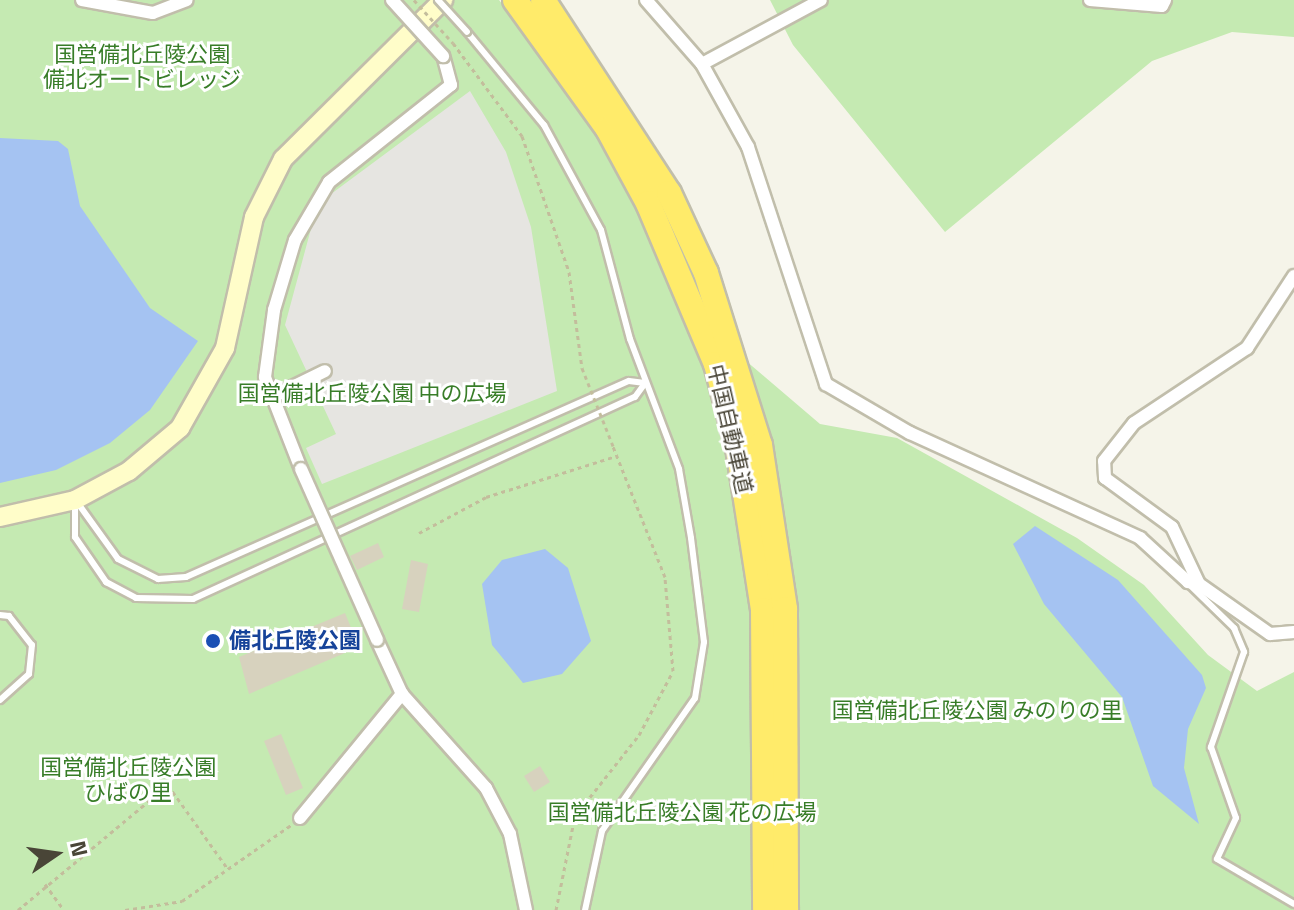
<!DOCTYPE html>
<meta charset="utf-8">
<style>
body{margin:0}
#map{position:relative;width:1294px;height:910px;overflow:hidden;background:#f5f4e9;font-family:"Titillium Web","Noto Sans JP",sans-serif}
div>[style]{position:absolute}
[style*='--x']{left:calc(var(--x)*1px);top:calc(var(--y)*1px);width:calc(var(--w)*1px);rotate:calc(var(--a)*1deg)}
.green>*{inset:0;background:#c5eab2}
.parking>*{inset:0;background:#e6e5e1}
.water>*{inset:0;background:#a5c3f2}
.building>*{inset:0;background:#d7d2be}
.path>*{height:3px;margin-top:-1.5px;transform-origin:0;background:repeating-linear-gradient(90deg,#c3bd9c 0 4px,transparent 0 8px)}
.roads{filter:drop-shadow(2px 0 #c1beab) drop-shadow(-2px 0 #c1beab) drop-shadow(0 2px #c1beab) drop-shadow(0 -2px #c1beab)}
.lane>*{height:6px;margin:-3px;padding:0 3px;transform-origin:3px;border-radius:3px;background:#fff}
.street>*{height:12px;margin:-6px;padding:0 6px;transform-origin:6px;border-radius:6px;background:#fff}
.secondary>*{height:18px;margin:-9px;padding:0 9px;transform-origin:9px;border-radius:9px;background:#fffdc9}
.highway>*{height:24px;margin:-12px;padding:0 12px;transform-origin:12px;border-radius:12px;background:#ffeb6a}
.path-bridge>*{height:3px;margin-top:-1.5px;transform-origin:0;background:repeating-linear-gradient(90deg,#c3bd9c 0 4px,transparent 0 8px)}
.bridges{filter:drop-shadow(2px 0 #c1beab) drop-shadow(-2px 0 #c1beab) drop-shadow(0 2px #c1beab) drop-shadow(0 -2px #c1beab)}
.lane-bridge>*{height:6px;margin:-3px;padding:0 3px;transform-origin:3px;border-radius:3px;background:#fff}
.street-bridge>*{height:12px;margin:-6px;padding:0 6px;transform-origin:6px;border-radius:6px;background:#fff}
.dots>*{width:22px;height:22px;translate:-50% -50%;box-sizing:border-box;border:4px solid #fff;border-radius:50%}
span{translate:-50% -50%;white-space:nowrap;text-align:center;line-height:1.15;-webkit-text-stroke:6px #fff;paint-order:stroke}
.park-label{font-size:22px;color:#387d28}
.street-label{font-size:22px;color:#494537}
.transit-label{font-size:22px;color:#164399;font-weight:700}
.left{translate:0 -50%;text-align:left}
.north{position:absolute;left:16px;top:814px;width:80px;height:80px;-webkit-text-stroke:6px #fff;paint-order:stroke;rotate:77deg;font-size:22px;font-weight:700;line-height:32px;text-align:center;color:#494537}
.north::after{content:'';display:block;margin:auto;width:28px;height:36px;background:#494537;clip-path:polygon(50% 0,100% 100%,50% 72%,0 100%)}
</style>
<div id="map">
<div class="green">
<div style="clip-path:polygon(0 0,499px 0,565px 84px,638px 205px,684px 308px,820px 424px,897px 438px,1077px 538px,1144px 585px,1208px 655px,1257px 691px,1294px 672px,1294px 910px,0 910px)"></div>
<div style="clip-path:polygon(770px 0,1294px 0,1294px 37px,1232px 32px,1152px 61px,945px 232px,793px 45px)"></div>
</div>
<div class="parking">
<div style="clip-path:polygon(470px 91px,506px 152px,531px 227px,557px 391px,322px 484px,306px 448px,336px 434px,285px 325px,312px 225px,331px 194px)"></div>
</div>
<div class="water">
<div style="clip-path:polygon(0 138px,58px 141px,68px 149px,80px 206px,150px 308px,198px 341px,150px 410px,110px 443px,56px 470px,0 483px)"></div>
<div style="clip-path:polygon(1035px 526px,1118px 580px,1202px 675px,1206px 688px,1188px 729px,1184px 768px,1199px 824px,1153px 786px,1122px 697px,1044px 604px,1013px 544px)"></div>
<div style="clip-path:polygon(545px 549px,568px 568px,591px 641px,562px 674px,523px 683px,492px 645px,482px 584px,502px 560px)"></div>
</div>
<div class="building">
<div style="clip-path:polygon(378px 543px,384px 557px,357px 570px,350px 556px)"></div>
<div style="clip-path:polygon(411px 560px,428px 564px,419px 612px,402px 609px)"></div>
<div style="clip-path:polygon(345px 613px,359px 647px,249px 694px,239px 657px)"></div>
<div style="clip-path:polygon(281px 734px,303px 788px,286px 795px,264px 741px)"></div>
<div style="clip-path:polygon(540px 766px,550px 782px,534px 792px,524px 776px)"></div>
</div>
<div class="path">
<div style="--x:453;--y:43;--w:116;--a:53.4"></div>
<div style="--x:522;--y:136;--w:144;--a:70.9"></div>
<div style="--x:569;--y:272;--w:97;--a:82.3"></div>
<div style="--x:419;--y:533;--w:76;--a:-28.2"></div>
<div style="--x:486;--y:497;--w:136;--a:-17.5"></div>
<div style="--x:45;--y:884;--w:32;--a:54"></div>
<div style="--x:18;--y:910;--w:195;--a:-39.8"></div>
<div style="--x:168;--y:785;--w:103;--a:54.5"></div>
<div style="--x:125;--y:910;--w:58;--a:-9"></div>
<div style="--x:182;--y:901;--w:133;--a:-34.9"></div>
<div style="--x:556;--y:910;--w:96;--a:-78.6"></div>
<div style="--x:575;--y:816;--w:103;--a:-51.7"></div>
<div style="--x:639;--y:735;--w:72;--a:-62"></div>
<div style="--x:673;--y:671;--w:94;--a:-94.9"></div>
<div style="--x:665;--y:577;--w:141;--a:-111.7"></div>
</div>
<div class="roads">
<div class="lane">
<div style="--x:467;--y:32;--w:121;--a:50.4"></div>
<div style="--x:544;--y:125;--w:119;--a:61.5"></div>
<div style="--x:601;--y:230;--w:113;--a:75.1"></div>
<div style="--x:630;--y:339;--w:139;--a:69.3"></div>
<div style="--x:679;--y:469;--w:70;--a:80.1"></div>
<div style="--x:691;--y:538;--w:105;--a:82.9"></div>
<div style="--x:704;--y:642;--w:57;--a:99.1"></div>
<div style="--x:695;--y:698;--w:162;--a:125"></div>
<div style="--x:602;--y:831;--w:81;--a:102.1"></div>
<div style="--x:77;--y:502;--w:70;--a:54.3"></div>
<div style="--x:118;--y:559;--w:45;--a:26.6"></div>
<div style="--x:158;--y:579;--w:28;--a:-4"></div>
<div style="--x:186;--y:577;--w:484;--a:-23.9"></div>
<div style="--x:629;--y:381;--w:16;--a:7"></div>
<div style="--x:75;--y:503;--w:34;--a:90"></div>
<div style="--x:75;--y:537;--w:55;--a:55.4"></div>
<div style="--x:106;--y:582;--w:34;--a:28"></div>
<div style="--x:136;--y:598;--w:57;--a:1"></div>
<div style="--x:193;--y:599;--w:486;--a:-24.6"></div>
<div style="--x:635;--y:397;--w:17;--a:-54"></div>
<div style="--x:1190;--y:585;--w:62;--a:44.3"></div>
<div style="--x:1234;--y:628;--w:26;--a:67"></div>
<div style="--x:1244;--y:652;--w:101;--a:109.2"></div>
<div style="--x:1211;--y:747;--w:75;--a:70.6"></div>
<div style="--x:1236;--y:818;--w:45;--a:114.9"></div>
<div style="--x:1217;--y:859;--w:89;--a:30.3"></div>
<div style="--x:0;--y:615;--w:9;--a:6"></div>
<div style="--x:9;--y:616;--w:37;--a:52"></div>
<div style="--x:32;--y:645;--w:29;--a:96"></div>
<div style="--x:29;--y:674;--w:39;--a:138"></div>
</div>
<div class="street">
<div style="--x:82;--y:0;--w:72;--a:10.4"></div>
<div style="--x:153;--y:13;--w:36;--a:-21"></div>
<div style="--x:646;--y:0;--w:85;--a:48.8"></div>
<div style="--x:702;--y:64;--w:95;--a:61"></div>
<div style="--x:748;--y:147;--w:250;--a:71.8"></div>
<div style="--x:826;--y:384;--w:97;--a:30.3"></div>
<div style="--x:910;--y:433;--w:253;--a:24.5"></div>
<div style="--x:1140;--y:538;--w:65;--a:42.5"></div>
<div style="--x:1188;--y:582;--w:11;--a:10"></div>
<div style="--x:1199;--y:584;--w:63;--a:-115.3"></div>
<div style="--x:1172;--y:527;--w:83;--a:-143.8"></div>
<div style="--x:1105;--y:478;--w:17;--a:-93"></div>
<div style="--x:1104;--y:461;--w:48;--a:-51.7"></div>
<div style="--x:1134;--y:423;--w:136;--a:-33.6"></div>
<div style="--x:1247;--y:348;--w:86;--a:-56.9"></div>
<div style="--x:1090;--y:0;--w:72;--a:4.8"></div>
<div style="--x:1162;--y:6;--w:7;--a:-63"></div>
<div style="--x:702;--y:64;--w:135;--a:-28.3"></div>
<div style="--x:270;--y:398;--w:61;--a:-26.1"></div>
<div style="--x:301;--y:469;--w:99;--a:-111.4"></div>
<div style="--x:265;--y:377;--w:68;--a:-82.3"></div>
<div style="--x:274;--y:310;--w:73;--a:-73.3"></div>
<div style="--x:295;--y:240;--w:67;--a:-59.6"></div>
<div style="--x:329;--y:182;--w:156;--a:-38.5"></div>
<div style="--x:451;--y:85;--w:30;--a:-105"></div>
<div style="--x:1199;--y:584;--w:87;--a:35.2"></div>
<div style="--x:1270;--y:634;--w:24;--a:-5"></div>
<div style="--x:377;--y:640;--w:60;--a:65.2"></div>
<div style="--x:402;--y:694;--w:126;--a:48.2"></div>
<div style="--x:486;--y:788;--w:52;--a:62.4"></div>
<div style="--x:510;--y:834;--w:78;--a:78.1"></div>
<div style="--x:300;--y:818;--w:161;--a:-50.6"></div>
</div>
<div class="secondary">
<div style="--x:0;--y:517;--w:77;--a:-12.8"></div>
<div style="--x:75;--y:500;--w:61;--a:-28.2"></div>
<div style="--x:129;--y:471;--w:67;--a:-40.1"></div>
<div style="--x:180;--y:428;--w:92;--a:-60.6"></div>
<div style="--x:225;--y:348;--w:134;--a:-77.5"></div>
<div style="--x:254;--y:217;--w:65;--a:-63.4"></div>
<div style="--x:283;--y:159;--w:226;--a:-44.8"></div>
</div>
<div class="highway">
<div style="--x:515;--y:0;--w:159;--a:54.2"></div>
<div style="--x:608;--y:129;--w:84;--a:61.6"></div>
<div style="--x:648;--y:203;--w:175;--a:67.1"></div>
<div style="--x:716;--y:364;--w:87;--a:75.3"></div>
<div style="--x:738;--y:448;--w:164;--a:81.2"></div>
<div style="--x:763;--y:610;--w:300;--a:89.6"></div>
<div style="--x:543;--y:0;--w:230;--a:56.9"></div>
<div style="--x:669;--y:193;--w:88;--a:65.2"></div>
<div style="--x:706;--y:273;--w:180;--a:72.6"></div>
<div style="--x:760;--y:445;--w:166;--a:81.3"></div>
<div style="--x:785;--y:609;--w:301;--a:89.8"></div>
</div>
</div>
<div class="path-bridge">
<div style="--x:414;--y:0;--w:58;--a:47.8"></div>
<div style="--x:582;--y:368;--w:84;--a:68.3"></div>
</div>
<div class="bridges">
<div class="lane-bridge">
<div style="--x:438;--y:0;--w:43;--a:47.8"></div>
</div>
<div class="street-bridge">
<div style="--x:392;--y:0;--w:76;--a:47.7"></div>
<div style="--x:301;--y:469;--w:187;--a:66"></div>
</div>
</div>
<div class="dots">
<div style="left:213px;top:641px;background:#1a4fb4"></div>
</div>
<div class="park-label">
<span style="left:142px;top:67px">国営備北丘陵公園<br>備北オートビレッジ</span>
<span style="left:372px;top:394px">国営備北丘陵公園 中の広場</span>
<span style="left:977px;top:711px">国営備北丘陵公園 みのりの里</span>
<span style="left:128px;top:780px">国営備北丘陵公園<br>ひばの里</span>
<span style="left:682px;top:813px">国営備北丘陵公園 花の広場</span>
</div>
<div class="street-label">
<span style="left:730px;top:429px;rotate:77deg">中国自動車道</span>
</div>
<div class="transit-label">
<span class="left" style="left:229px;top:641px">備北丘陵公園</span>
</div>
<div class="north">N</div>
</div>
